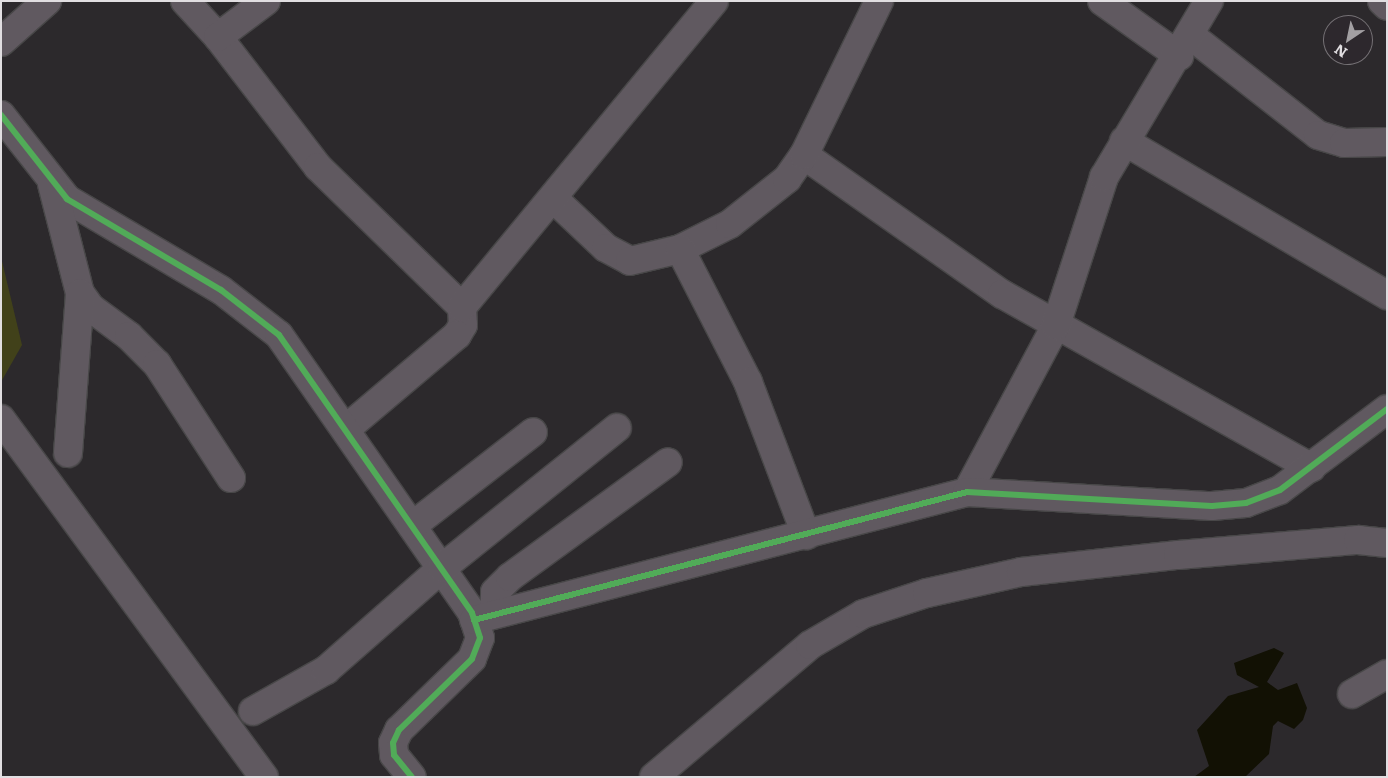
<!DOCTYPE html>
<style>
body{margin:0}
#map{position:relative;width:1388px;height:778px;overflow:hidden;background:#2c292c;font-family:Literata,serif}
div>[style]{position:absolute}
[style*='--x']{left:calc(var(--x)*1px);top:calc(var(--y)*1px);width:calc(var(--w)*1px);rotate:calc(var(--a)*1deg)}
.green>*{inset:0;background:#41411a}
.water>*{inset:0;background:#121104}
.roads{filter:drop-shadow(1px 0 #484748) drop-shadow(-1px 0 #484748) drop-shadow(0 1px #484748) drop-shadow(0 -1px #484748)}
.minor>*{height:28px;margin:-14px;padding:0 14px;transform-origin:14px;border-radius:14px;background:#605960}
.cycleway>*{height:6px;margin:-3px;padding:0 3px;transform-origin:3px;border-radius:3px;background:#51ab58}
span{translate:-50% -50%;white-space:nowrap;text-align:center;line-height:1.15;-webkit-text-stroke:5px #2d282d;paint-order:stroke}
.frame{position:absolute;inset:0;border:2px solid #e1dee1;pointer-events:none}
.north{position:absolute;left:1323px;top:15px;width:50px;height:50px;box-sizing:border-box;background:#2d282d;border:1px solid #757175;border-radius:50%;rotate:214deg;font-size:14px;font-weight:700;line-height:20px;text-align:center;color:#e1dee1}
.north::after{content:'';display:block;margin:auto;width:18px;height:22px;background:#a29fa2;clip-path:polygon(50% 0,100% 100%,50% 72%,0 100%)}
</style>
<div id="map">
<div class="green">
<div style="clip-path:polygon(1px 257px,22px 345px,1px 382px)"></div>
</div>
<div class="water">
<div style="clip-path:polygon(1274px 648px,1284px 653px,1267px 682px,1278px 690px,1297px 683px,1307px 708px,1303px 720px,1294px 729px,1278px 721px,1273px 726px,1269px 754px,1245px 777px,1194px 777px,1209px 766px,1197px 730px,1228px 696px,1259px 687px,1237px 675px,1234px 663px)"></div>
</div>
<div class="roads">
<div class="minor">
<div style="--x:185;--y:1;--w:49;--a:47.5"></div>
<div style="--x:218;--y:37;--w:164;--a:52.4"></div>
<div style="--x:318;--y:167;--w:201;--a:44.2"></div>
<div style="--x:462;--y:307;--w:18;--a:87"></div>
<div style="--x:463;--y:325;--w:12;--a:121"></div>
<div style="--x:457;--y:335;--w:144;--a:139.8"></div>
<div style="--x:1102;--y:1;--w:95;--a:35.5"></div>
<div style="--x:1382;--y:1;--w:7;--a:45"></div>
<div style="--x:1190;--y:35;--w:162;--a:38"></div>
<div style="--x:1318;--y:135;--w:27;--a:17"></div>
<div style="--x:1344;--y:143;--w:43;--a:-1.3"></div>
<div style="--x:218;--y:37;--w:60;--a:-36.9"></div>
<div style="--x:1;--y:42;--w:62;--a:-41.7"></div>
<div style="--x:1;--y:115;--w:107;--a:51.8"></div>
<div style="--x:67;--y:199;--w:179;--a:30.6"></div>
<div style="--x:221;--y:290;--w:73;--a:37.8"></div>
<div style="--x:279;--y:335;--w:338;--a:55.2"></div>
<div style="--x:472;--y:613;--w:26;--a:72"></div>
<div style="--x:480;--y:638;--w:22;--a:111"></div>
<div style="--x:472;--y:659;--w:102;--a:135.8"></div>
<div style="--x:399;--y:730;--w:14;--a:115"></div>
<div style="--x:393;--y:743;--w:12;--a:85"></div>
<div style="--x:394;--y:755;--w:28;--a:51"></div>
<div style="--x:1124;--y:141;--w:305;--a:30.4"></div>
<div style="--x:804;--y:155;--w:242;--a:35.1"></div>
<div style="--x:1002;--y:294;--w:355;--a:29.3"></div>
<div style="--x:52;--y:184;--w:113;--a:75.6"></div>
<div style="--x:80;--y:293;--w:19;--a:54"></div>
<div style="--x:91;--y:308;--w:47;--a:36.4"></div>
<div style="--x:129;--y:336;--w:40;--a:45"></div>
<div style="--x:157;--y:364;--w:136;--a:57"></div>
<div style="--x:554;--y:199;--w:71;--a:43.3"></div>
<div style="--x:606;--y:248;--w:27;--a:28"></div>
<div style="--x:630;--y:261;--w:51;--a:-13.5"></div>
<div style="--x:680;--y:249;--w:56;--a:-26.6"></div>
<div style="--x:730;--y:224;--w:73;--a:-38.3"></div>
<div style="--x:787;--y:179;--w:29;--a:-55"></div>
<div style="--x:804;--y:155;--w:171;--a:-64"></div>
<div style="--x:680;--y:249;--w:149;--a:62.9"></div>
<div style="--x:748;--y:382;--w:164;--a:69.2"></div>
<div style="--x:462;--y:307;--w:396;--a:-50.5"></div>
<div style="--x:1;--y:419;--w:444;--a:53.7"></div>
<div style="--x:68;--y:453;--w:160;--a:-85.7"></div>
<div style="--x:967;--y:492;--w:189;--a:-61.9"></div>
<div style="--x:1056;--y:325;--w:156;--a:-72"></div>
<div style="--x:1104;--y:177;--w:205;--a:-59.2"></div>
<div style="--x:412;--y:526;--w:153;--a:-37.8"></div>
<div style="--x:494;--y:614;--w:22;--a:-87"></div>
<div style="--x:495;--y:592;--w:21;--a:-45"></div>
<div style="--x:510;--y:577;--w:195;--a:-36"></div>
<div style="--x:474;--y:620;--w:509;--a:-14.55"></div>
<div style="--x:967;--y:492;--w:245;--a:3.3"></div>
<div style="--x:1212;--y:506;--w:34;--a:-5"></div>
<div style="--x:1246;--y:503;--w:36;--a:-21"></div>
<div style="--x:1280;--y:490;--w:134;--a:-37.1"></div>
<div style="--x:1352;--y:694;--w:40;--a:-29.7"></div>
<div style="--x:253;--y:711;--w:84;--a:-29.3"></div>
<div style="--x:326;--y:670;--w:154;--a:-41.3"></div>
<div style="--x:442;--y:568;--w:224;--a:-38.7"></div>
<div style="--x:654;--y:777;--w:204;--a:-40.2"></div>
<div style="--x:810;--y:645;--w:61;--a:-30.3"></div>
<div style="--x:863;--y:614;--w:67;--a:-18.2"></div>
<div style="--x:927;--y:593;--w:96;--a:-12.6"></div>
<div style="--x:1021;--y:572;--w:158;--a:-6.2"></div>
<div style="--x:1178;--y:555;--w:181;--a:-4.8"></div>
<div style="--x:1358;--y:540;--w:29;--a:6"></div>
</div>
</div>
<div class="cycleway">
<div style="--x:1;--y:115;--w:107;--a:51.8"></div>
<div style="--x:67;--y:199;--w:179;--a:30.6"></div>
<div style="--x:221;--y:290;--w:73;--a:37.8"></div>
<div style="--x:279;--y:335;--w:338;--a:55.2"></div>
<div style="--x:472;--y:613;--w:26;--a:72"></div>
<div style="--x:480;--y:638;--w:22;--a:111"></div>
<div style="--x:472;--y:659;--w:102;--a:135.8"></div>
<div style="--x:399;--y:730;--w:14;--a:115"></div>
<div style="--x:393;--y:743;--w:12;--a:85"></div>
<div style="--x:394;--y:755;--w:28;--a:51"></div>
<div style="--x:474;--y:620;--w:509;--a:-14.55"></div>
<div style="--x:967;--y:492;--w:245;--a:3.3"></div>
<div style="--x:1212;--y:506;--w:34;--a:-5"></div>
<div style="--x:1246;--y:503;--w:36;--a:-21"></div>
<div style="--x:1280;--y:490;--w:134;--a:-37.1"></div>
</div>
<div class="frame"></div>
<div class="north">N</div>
</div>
